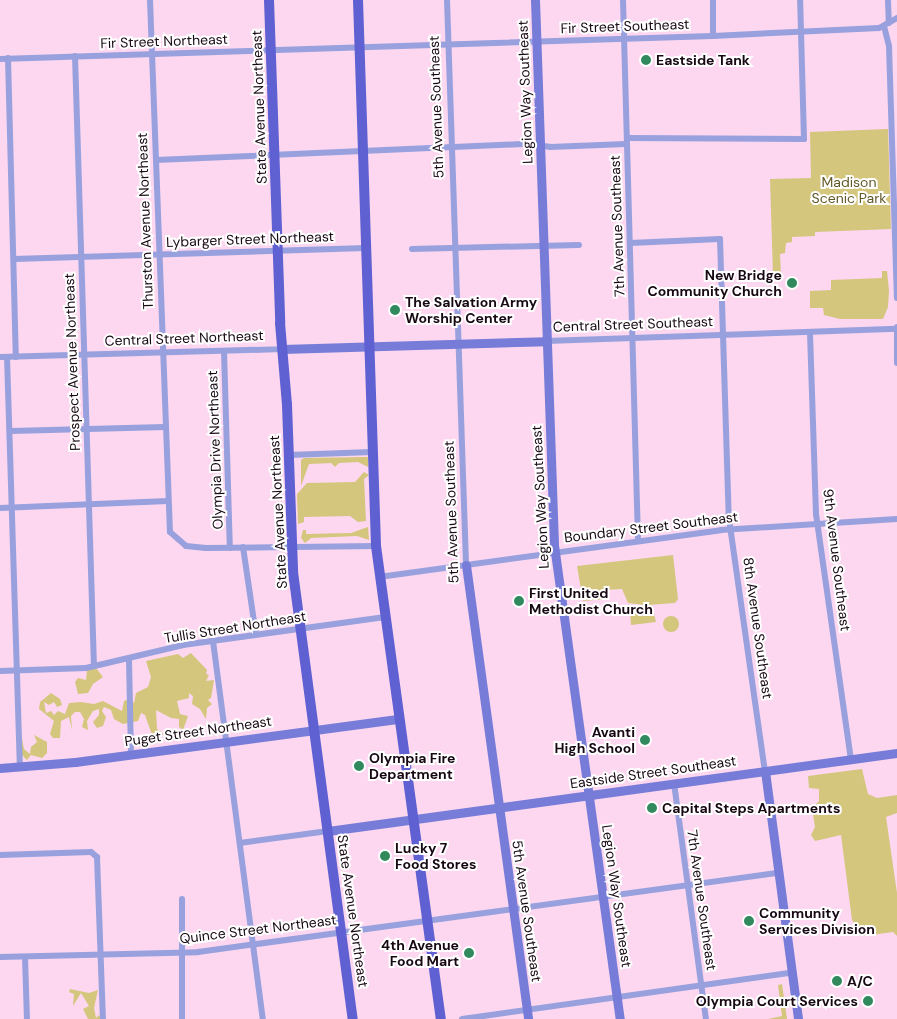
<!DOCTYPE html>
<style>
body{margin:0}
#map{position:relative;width:897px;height:1019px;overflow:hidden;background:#fcd7ef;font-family:"DM Sans",sans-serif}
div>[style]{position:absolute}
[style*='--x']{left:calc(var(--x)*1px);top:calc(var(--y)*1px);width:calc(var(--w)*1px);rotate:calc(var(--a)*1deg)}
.green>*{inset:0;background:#d4c67d}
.round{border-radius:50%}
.street>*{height:6px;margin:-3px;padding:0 3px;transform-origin:3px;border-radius:3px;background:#99a0de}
.secondary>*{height:9px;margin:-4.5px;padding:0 4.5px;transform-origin:4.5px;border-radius:4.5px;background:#767cd8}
.primary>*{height:10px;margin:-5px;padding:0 5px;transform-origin:5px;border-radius:5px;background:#5f60d2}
.dots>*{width:14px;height:14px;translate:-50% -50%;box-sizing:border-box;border:2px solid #fff;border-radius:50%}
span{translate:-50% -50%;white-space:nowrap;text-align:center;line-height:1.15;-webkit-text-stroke:4px #fff;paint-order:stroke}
.street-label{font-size:14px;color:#170813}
.poi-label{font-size:14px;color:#170813;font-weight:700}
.left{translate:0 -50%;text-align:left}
.right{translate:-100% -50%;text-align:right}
.park-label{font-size:14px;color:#615828}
</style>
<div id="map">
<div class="green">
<div style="clip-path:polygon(888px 129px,891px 229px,815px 232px,815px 236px,792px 237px,792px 242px,786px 243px,785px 253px,780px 254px,781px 276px,773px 276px,770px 179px,811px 178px,810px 132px)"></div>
<div style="clip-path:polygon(882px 271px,887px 271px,889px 291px,888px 307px,883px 319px,840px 319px,824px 315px,823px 308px,810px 308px,810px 291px,831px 290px,831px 280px,882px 278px)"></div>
<div style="clip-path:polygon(368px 457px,368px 467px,358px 462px,339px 463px,335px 467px,331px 463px,309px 464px,301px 486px,301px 460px,304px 458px)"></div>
<div style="clip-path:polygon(364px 472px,369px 475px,364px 479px,366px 521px,358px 522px,350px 516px,304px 517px,304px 522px,298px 524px,297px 494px,307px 483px,355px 482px)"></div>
<div style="clip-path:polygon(368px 527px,369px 540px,357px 536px,311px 538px,305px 543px,301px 538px,303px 530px,306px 530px,306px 534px,351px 533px)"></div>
<div style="clip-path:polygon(673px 555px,678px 599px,675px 603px,648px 605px,653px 609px,656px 622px,631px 625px,630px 611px,645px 605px,628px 603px,622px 589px,603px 590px,606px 599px,583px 601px,577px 566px)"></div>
<div class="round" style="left:663px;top:616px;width:16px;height:16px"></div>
<div style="clip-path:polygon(191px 653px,207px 670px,206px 674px,209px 675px,206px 681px,214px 680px,211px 698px,208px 700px,212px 704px,207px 708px,206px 719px,200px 709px,192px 704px,193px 696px,189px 693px,189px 698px,177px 701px,180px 714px,188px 716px,183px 730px,179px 727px,179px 719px,171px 718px,156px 710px,157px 729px,164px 734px,161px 736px,152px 735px,145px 715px,141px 713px,138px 721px,123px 724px,114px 719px,111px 710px,104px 707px,102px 711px,106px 717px,103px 726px,97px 728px,93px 722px,99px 715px,99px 709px,93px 711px,87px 721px,88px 730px,82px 727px,84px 719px,80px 712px,75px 712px,71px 716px,72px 730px,69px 717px,61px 721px,60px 738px,53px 738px,50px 734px,54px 721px,39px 709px,40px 702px,51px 693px,60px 699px,62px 705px,57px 707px,54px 702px,49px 705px,44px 702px,46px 713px,51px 711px,54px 715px,58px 711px,65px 714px,69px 703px,81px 702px,94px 704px,103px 701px,122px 711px,124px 701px,129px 699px,134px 703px,136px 693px,148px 687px,151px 677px,146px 661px,178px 654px,183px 658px)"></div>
<div style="clip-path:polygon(96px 668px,103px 677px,93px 684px,88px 693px,78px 694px,75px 682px,78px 678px,86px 680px,87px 670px)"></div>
<div style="clip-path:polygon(34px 735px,47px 742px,47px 753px,42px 758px,31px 755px,27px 760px,21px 754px,22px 739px,24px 749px,30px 754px,31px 747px,37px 742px)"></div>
<div style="clip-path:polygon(862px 769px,868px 794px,877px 798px,897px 795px,897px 813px,886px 817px,897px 893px,897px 936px,893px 932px,863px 936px,852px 920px,841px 835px,815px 841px,811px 835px,815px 827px,812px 808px,819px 801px,819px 789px,809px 788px,808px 776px)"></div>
<div style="clip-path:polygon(782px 984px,787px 1019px,768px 1019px,782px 1016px,778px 985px)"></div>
<div style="clip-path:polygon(70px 989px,89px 993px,98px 990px,94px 1008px,96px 1018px,99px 1015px,101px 1019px,88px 1019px,83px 1009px,89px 1006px,81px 993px,73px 1006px,74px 994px,69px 992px)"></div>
</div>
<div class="street">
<div style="--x:150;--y:0;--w:532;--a:87.85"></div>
<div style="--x:170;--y:532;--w:21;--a:41"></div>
<div style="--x:186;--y:546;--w:20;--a:6"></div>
<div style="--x:206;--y:548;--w:170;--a:-0.7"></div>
<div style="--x:447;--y:0;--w:565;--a:88.07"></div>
<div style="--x:623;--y:0;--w:541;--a:88.41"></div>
<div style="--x:713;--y:0;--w:36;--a:90"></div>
<div style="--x:888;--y:0;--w:23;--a:88"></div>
<div style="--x:884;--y:26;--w:21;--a:76"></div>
<div style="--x:889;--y:46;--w:252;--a:88.2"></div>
<div style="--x:75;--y:56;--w:610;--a:88.22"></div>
<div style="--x:8;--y:58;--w:299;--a:88.5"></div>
<div style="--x:0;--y:59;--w:713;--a:-1.85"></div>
<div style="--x:713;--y:36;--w:166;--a:-2.8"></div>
<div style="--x:879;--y:28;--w:21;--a:-29"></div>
<div style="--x:627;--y:138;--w:177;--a:0.3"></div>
<div style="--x:804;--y:139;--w:139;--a:-91.6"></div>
<div style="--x:156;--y:160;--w:367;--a:-2.5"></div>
<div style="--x:523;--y:144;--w:27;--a:6"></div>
<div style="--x:550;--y:147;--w:76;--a:-2.3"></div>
<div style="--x:630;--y:243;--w:90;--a:-2.5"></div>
<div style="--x:720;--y:239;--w:280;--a:88.2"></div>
<div style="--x:729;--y:519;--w:255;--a:81.9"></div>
<div style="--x:412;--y:249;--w:167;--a:-1.4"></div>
<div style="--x:14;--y:259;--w:352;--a:-1.8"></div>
<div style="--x:897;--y:327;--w:36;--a:90"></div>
<div style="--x:810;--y:333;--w:181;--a:88.1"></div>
<div style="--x:816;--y:514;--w:247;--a:81.9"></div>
<div style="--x:546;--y:341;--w:351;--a:-2"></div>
<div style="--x:224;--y:351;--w:197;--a:88.3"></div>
<div style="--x:0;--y:357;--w:282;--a:-1.6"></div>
<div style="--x:7;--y:357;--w:410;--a:88.2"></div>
<div style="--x:11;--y:431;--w:154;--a:-1.5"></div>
<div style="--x:289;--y:455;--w:83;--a:-2.1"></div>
<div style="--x:0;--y:508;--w:168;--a:-2.4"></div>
<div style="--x:243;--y:547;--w:89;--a:81.6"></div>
<div style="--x:379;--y:577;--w:345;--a:-7.8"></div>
<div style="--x:721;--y:530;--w:176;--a:-3.6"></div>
<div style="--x:213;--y:641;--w:381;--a:82.5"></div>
<div style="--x:129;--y:660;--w:94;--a:88.8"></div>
<div style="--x:0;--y:671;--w:86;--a:-2"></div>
<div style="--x:86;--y:668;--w:100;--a:-13.3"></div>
<div style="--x:183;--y:645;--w:204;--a:-7.9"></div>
<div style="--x:674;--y:783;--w:238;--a:82.3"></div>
<div style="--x:240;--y:843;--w:89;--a:-7.8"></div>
<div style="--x:0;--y:855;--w:91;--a:-1.9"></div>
<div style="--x:91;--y:852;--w:8;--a:40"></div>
<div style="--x:97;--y:857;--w:162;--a:87.9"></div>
<div style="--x:0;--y:957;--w:198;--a:-1.4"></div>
<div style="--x:198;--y:952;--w:584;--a:-7.77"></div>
<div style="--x:25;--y:957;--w:62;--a:88.2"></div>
<div style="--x:182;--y:1019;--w:120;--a:-90"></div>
<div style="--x:462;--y:1019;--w:332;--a:-8"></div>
</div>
<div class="secondary">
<div style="--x:535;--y:0;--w:545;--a:88"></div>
<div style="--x:554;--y:545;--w:479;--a:82.1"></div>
<div style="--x:282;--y:349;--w:264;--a:-1.7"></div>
<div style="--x:466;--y:565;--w:458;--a:82.2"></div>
<div style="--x:0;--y:768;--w:75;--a:-4.6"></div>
<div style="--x:75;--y:762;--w:327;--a:-7.6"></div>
<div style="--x:765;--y:771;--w:250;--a:82.4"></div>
<div style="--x:328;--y:831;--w:574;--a:-7.81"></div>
</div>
<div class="primary">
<div style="--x:269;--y:0;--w:323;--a:88"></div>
<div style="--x:280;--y:323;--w:82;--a:85.1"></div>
<div style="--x:287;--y:405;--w:167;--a:87.9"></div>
<div style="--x:293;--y:572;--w:451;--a:82.4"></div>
<div style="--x:358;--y:0;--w:546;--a:88.11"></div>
<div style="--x:376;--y:546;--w:477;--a:82.2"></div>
</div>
<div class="dots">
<div style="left:646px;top:60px;background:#31895e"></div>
<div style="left:792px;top:283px;background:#31895e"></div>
<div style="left:395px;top:310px;background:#31895e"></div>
<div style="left:519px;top:601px;background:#31895e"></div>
<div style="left:645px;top:740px;background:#31895e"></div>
<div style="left:359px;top:766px;background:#31895e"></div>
<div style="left:652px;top:808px;background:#31895e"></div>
<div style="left:385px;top:856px;background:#31895e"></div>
<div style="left:749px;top:921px;background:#31895e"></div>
<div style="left:469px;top:953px;background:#31895e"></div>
<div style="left:837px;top:981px;background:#31895e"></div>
<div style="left:868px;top:1001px;background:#31895e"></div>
</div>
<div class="street-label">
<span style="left:625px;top:26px;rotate:-2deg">Fir Street Southeast</span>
<span style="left:164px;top:41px;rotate:-2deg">Fir Street Northeast</span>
<span style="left:525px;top:92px;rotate:-92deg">Legion Way Southeast</span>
<span style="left:259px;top:107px;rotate:-92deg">State Avenue Northeast</span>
<span style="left:436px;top:107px;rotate:-92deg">5th Avenue Southeast</span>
<span style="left:145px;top:221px;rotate:-92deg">Thurston Avenue Northeast</span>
<span style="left:617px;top:226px;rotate:-92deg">7th Avenue Southeast</span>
<span style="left:250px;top:239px;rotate:-2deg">Lybarger Street Northeast</span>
<span style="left:633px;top:324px;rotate:-2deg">Central Street Southeast</span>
<span style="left:184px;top:338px;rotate:-2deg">Central Street Northeast</span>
<span style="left:72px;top:362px;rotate:-92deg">Prospect Avenue Northeast</span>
<span style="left:215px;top:450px;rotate:-92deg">Olympia Drive Northeast</span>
<span style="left:540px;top:497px;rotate:-93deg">Legion Way Southeast</span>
<span style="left:278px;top:512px;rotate:-93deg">State Avenue Northeast</span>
<span style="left:451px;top:512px;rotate:-92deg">5th Avenue Southeast</span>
<span style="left:651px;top:527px;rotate:-7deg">Boundary Street Southeast</span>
<span style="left:837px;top:560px;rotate:83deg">9th Avenue Southeast</span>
<span style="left:235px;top:627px;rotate:-9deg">Tullis Street Northeast</span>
<span style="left:758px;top:628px;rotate:82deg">8th Avenue Southeast</span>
<span style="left:198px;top:731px;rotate:-8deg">Puget Street Northeast</span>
<span style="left:653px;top:772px;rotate:-8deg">Eastside Street Southeast</span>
<span style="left:617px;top:896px;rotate:82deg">Legion Way Southeast</span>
<span style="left:702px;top:900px;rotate:82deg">7th Avenue Southeast</span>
<span style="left:353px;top:911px;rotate:82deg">State Avenue Northeast</span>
<span style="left:527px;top:911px;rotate:82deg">5th Avenue Southeast</span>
<span style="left:258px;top:929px;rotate:-7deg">Quince Street Northeast</span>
</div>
<div class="poi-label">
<span class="left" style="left:656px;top:60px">Eastside Tank</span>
<span class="right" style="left:782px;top:283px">New Bridge<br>Community Church</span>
<span class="left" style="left:405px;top:310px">The Salvation Army<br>Worship Center</span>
<span class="left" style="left:529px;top:601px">First United<br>Methodist Church</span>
<span class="right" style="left:635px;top:740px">Avanti<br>High School</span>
<span class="left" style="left:369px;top:766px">Olympia Fire<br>Department</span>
<span class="left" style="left:662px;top:808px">Capital Steps Apartments</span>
<span class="left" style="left:395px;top:856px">Lucky 7<br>Food Stores</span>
<span class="left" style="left:759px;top:921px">Community<br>Services Division</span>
<span class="right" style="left:459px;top:953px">4th Avenue<br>Food Mart</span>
<span class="left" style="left:847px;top:981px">A/C</span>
<span class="right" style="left:858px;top:1001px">Olympia Court Services</span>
</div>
<div class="park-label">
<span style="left:849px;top:190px">Madison<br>Scenic Park</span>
</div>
</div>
